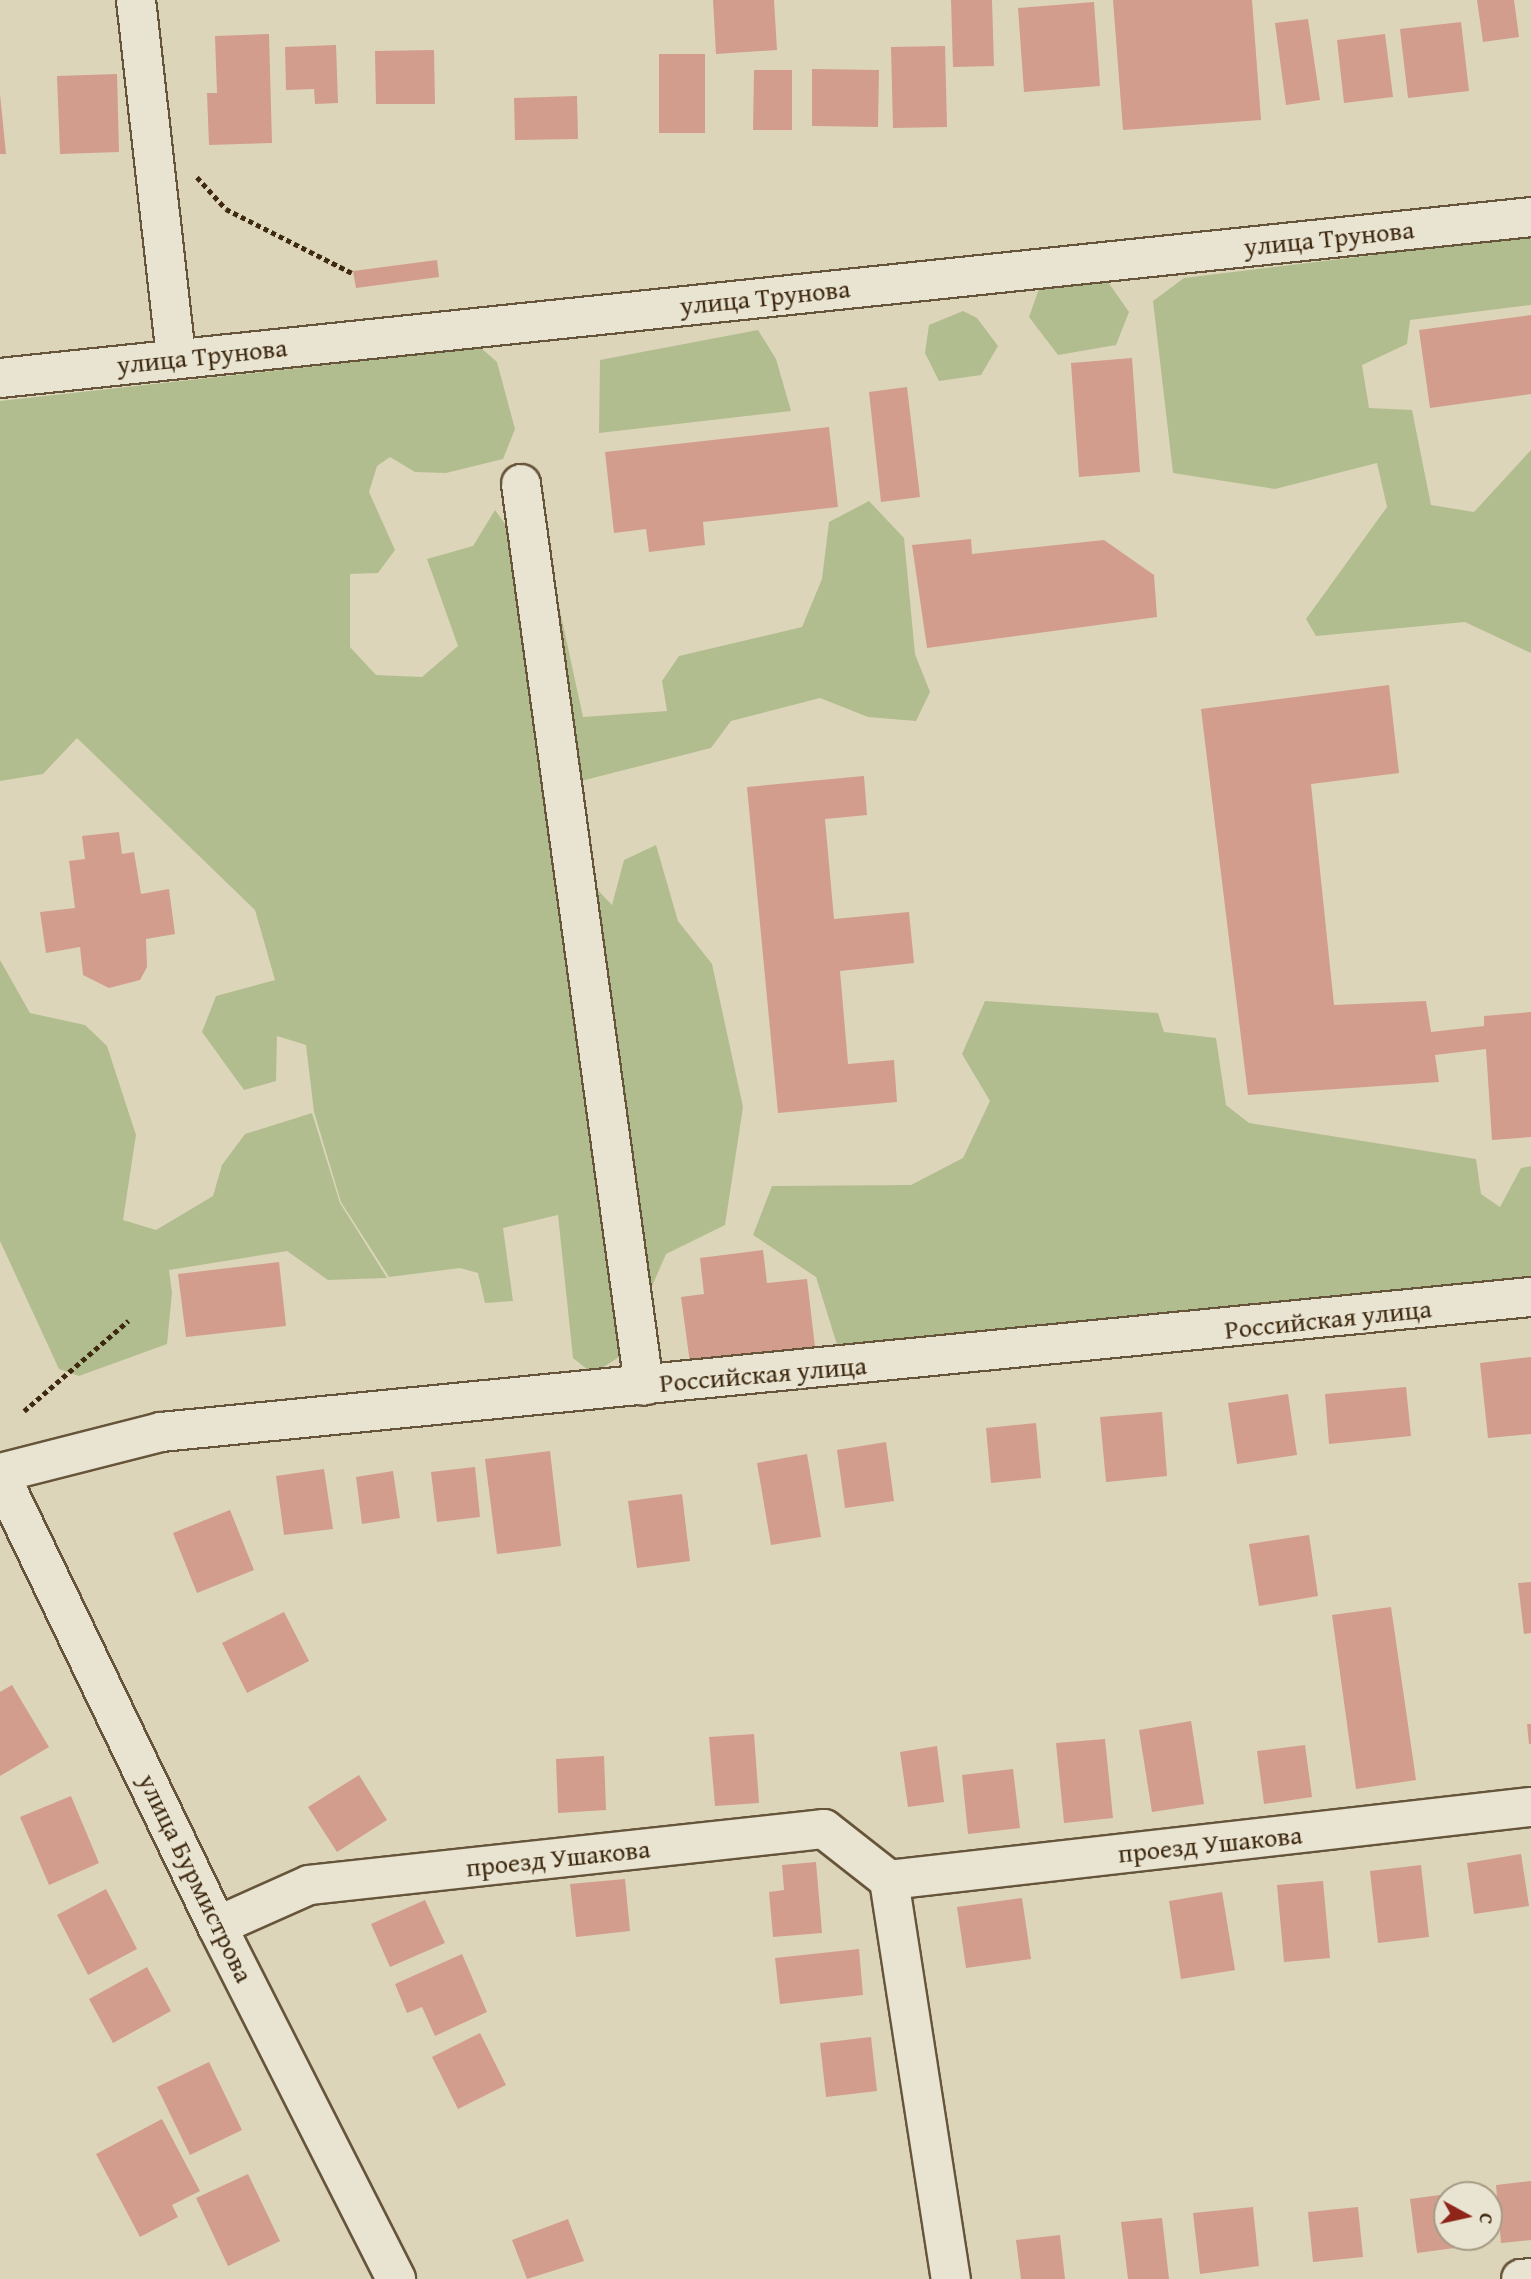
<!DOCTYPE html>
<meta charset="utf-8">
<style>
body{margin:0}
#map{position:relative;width:1531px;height:2279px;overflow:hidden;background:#ddd5b9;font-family:"Gentium Book Plus",serif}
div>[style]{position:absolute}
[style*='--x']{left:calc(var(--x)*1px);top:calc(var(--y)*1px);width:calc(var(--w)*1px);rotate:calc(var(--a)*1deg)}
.green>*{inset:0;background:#b2bd8f}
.building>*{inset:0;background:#d29d8d}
.path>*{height:4.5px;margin-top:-2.25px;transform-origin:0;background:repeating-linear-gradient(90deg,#3f2a10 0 5px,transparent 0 8.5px)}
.roads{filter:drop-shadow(2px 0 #66553a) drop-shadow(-2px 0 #66553a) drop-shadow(0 2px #66553a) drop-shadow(0 -2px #66553a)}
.minor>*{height:38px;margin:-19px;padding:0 19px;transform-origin:19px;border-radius:19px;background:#e9e4d2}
span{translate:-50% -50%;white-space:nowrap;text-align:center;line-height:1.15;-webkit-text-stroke:5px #e9e4d2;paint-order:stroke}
.street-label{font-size:26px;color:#3f2a10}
.north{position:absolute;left:1433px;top:2181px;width:70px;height:70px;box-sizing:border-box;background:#e9e4d2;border:2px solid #a59a84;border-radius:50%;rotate:98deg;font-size:19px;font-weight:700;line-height:28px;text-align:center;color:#3f2a10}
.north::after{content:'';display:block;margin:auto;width:24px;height:32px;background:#8f2418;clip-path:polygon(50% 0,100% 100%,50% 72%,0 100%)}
</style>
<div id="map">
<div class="green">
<div style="clip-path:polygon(1531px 236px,1531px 305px,1410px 320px,1407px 344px,1362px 365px,1369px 408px,1412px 410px,1431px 505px,1474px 512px,1531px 450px,1531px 653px,1465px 622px,1316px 636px,1306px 619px,1387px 507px,1377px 463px,1275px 489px,1173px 473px,1153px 301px,1184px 278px)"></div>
<div style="clip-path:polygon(1106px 279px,1129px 312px,1116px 345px,1058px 355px,1029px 317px,1041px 283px)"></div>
<div style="clip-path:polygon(963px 311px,977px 318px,998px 346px,981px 375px,939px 381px,925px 353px,929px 325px)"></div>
<div style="clip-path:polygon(758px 330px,776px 359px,791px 411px,599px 433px,600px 360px)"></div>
<div style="clip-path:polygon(481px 348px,497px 362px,515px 429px,503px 459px,446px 473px,415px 472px,390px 457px,377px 466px,369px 492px,395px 550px,378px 573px,350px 574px,350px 647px,376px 675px,422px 677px,458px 646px,427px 559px,473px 546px,495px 510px,557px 597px,583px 717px,667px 711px,662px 681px,679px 656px,802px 627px,822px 579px,829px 522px,869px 501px,904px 538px,915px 654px,930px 692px,916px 721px,868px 717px,820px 698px,731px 721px,711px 748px,577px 782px,551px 841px,612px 905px,624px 860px,656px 845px,678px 921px,712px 964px,743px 1107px,725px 1225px,666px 1254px,622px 1355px,593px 1374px,573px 1358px,558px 1215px,503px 1228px,513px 1301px,485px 1303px,478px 1273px,460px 1268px,389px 1277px,341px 1202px,314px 1112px,306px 1045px,277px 1036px,276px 1081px,244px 1090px,202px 1032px,216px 996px,275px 980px,255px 910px,77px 738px,43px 774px,0 781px,0 401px)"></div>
<div style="clip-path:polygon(0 960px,30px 1013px,85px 1025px,107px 1046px,136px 1135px,123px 1220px,156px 1230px,213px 1196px,222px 1165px,245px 1134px,312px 1113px,340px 1203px,387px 1278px,328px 1280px,287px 1251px,169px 1270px,172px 1293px,167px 1344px,79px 1376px,59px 1369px,0 1241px)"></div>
<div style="clip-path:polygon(985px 1001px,1158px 1013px,1164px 1032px,1216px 1038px,1226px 1105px,1249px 1123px,1476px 1159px,1481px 1194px,1500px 1207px,1521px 1168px,1531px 1166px,1531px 1276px,839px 1351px,816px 1277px,753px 1235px,772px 1186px,911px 1185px,963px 1158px,990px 1101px,962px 1054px)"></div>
</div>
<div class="building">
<div style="clip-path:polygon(713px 0,774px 0,777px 50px,716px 54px)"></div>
<div style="clip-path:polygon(951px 0,992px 0,994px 66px,953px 67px)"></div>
<div style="clip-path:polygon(1113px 0,1252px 0,1261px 120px,1123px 130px)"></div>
<div style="clip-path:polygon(1477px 0,1514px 0,1519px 37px,1483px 42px)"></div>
<div style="clip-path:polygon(1094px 2px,1100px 86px,1024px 92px,1018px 8px)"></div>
<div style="clip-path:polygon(1308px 19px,1320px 100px,1286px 105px,1275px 23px)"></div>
<div style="clip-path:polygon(1461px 22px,1469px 91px,1408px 98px,1400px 29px)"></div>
<div style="clip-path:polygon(269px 34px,272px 143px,209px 145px,207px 93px,217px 93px,215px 36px)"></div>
<div style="clip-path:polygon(1385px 34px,1393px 97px,1344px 103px,1337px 40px)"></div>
<div style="clip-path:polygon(336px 45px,338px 103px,315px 104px,314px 89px,286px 90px,285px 47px)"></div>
<div style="clip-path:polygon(945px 46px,947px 127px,893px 128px,891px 47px)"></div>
<div style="clip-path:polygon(434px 50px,435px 104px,376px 104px,375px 51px)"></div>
<div style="clip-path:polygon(659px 54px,705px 54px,705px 133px,659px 133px)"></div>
<div style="clip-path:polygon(812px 69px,879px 70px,878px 127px,812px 126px)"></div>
<div style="clip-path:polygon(754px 70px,792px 70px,792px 130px,753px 130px)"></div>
<div style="clip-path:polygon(117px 74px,119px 152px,60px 154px,57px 76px)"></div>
<div style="clip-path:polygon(0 94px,6px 154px,0 154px)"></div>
<div style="clip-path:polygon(577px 96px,578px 139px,515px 140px,514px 98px)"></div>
<div style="clip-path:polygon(437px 260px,439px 277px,356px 288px,353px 271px)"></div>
<div style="clip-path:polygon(1531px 315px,1531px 394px,1430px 408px,1419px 330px)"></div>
<div style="clip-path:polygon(1132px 358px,1140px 472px,1079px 477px,1071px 363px)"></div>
<div style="clip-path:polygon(907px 387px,920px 497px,881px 502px,869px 392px)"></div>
<div style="clip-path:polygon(829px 427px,838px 507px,703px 522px,705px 545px,649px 552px,646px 529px,614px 533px,605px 452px)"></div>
<div style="clip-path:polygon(971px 539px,972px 554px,1104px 540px,1154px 575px,1157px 617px,927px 648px,912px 545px)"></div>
<div style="clip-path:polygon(1389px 685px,1399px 773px,1311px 784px,1334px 1005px,1426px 1001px,1431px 1032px,1484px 1026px,1484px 1016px,1531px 1012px,1531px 1137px,1492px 1140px,1486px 1049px,1435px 1055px,1439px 1082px,1248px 1095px,1201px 709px)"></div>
<div style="clip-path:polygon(864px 776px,867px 815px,825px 819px,834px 919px,909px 912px,914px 963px,840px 971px,848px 1064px,894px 1060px,897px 1102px,778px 1113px,747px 787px)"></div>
<div style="clip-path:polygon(119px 832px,122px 854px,134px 852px,141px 894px,169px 889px,175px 934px,146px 939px,147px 967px,140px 980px,109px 988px,83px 975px,80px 947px,46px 953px,40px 912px,75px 908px,69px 861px,85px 859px,82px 836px)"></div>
<div style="clip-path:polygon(763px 1250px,767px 1283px,807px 1279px,815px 1347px,690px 1363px,681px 1297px,704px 1294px,700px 1258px)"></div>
<div style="clip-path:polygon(279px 1262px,286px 1326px,186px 1337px,178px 1274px)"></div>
<div style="clip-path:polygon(1531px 1357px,1531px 1434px,1488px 1438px,1480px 1363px)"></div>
<div style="clip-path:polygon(1406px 1387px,1411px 1436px,1329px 1444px,1325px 1394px)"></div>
<div style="clip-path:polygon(1288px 1394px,1297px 1455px,1237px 1464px,1228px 1403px)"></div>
<div style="clip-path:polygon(1162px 1412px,1167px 1476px,1106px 1482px,1100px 1417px)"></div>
<div style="clip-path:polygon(1036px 1423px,1041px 1478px,991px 1483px,986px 1428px)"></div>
<div style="clip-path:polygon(886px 1442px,894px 1501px,845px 1508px,837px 1450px)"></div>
<div style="clip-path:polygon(550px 1451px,561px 1546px,497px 1554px,485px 1459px)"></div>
<div style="clip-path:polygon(807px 1454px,821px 1537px,771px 1545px,757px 1463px)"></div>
<div style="clip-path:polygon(475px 1467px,480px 1517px,437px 1522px,431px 1472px)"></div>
<div style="clip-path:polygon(324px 1469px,333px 1529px,284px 1535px,276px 1476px)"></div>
<div style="clip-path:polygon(393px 1471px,400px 1518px,362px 1524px,356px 1477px)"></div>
<div style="clip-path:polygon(682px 1494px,690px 1561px,637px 1568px,628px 1501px)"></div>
<div style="clip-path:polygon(230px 1510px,254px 1570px,197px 1593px,173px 1533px)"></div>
<div style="clip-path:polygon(1309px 1535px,1318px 1596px,1259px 1606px,1249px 1544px)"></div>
<div style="clip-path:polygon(1531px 1582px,1531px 1633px,1524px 1634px,1518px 1583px)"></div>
<div style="clip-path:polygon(1391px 1607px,1416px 1780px,1356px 1789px,1332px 1615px)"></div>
<div style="clip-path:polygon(284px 1612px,309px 1661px,247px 1693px,222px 1643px)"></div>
<div style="clip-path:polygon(12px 1685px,49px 1747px,0 1776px,0 1692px)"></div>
<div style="clip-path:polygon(1191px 1721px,1204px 1804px,1152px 1812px,1139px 1730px)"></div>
<div style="clip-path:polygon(1527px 1724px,1531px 1724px,1531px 1744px,1529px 1744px)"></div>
<div style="clip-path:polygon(754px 1734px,759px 1803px,715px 1806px,709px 1737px)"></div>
<div style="clip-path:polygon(1105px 1739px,1113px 1818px,1064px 1823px,1056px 1743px)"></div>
<div style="clip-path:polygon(1305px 1745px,1312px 1797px,1264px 1804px,1257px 1751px)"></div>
<div style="clip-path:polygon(937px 1746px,944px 1802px,908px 1807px,900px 1752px)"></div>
<div style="clip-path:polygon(604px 1756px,606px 1810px,558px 1813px,556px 1759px)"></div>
<div style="clip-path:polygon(1013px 1769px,1020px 1828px,968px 1834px,962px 1775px)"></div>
<div style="clip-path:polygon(359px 1775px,387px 1820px,337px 1852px,308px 1807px)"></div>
<div style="clip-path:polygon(71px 1796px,99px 1863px,49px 1885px,20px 1817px)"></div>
<div style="clip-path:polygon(1521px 1854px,1529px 1906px,1474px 1914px,1467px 1863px)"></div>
<div style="clip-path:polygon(816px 1862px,822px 1933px,773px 1937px,769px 1892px,784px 1890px,782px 1865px)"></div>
<div style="clip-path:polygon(1421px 1865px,1429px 1937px,1378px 1943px,1370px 1871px)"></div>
<div style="clip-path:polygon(625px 1879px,630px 1931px,576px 1937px,570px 1884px)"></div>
<div style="clip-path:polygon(1323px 1881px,1330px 1958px,1284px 1962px,1277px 1885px)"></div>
<div style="clip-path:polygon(106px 1889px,137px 1949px,88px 1975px,57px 1915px)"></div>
<div style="clip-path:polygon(1222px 1892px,1235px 1970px,1181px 1979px,1169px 1901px)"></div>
<div style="clip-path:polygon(1022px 1898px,1031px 1959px,966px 1968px,957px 1907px)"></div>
<div style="clip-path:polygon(425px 1900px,445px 1943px,390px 1967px,371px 1924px)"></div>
<div style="clip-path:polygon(859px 1949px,863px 1995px,780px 2004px,775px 1958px)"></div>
<div style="clip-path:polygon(462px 1954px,487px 2012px,435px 2036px,422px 2007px,407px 2013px,395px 1984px)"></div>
<div style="clip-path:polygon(147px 1967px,171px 2011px,113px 2043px,89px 1999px)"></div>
<div style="clip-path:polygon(480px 2033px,506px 2085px,458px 2109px,432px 2057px)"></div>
<div style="clip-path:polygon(871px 2037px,877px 2091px,826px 2097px,820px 2043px)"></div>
<div style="clip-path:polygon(209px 2062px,242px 2130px,190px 2155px,157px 2087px)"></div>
<div style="clip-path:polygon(162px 2119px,200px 2191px,172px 2205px,178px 2217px,140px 2237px,96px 2154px)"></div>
<div style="clip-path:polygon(248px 2174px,280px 2241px,228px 2266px,196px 2198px)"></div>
<div style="clip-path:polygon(1531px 2181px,1531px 2240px,1501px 2243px,1496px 2185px)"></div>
<div style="clip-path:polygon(1447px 2194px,1447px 2237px,1469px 2237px,1470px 2246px,1417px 2253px,1410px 2199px)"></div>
<div style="clip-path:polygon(1253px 2207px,1259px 2266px,1200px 2274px,1193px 2213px)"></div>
<div style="clip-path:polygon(1358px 2207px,1363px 2257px,1313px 2262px,1308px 2212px)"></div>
<div style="clip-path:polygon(1162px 2218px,1169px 2279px,1128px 2279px,1121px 2222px)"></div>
<div style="clip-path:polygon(568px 2219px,584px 2261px,527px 2279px,512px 2240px)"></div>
<div style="clip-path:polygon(1060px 2235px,1065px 2279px,1021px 2279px,1016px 2240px)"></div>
</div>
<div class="path">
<div style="--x:197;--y:177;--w:43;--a:47.8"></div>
<div style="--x:226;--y:209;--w:141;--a:26.9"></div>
<div style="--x:24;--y:1411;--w:138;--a:-40.9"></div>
</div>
<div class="roads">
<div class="minor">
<div style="--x:136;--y:0;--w:361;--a:83.6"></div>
<div style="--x:0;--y:378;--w:1539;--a:-6"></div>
<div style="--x:521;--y:484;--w:910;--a:82.23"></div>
<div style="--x:0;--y:1473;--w:166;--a:-14.3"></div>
<div style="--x:161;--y:1432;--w:1377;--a:-5.63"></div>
<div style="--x:0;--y:1475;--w:500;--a:64.31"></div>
<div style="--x:217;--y:1926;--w:396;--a:63.1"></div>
<div style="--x:889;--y:1880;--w:404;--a:81.2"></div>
<div style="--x:217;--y:1926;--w:101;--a:-24"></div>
<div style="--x:309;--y:1885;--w:518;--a:-6.21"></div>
<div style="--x:824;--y:1829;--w:83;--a:38.1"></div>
<div style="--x:889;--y:1880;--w:646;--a:-6.49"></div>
<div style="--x:1521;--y:2279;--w:10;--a:-6"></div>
</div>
</div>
<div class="street-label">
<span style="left:1329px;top:238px;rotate:-6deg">улица Трунова</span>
<span style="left:765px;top:297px;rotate:-6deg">улица Трунова</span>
<span style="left:202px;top:356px;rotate:-6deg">улица Трунова</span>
<span style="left:1328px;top:1319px;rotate:-6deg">Российская улица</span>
<span style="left:763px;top:1374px;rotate:-5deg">Российская улица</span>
<span style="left:1210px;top:1844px;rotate:-6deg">проезд Ушакова</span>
<span style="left:558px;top:1858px;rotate:-6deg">проезд Ушакова</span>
<span style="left:196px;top:1878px;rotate:64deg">улица Бурмистрова</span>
</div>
<div class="north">С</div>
</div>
